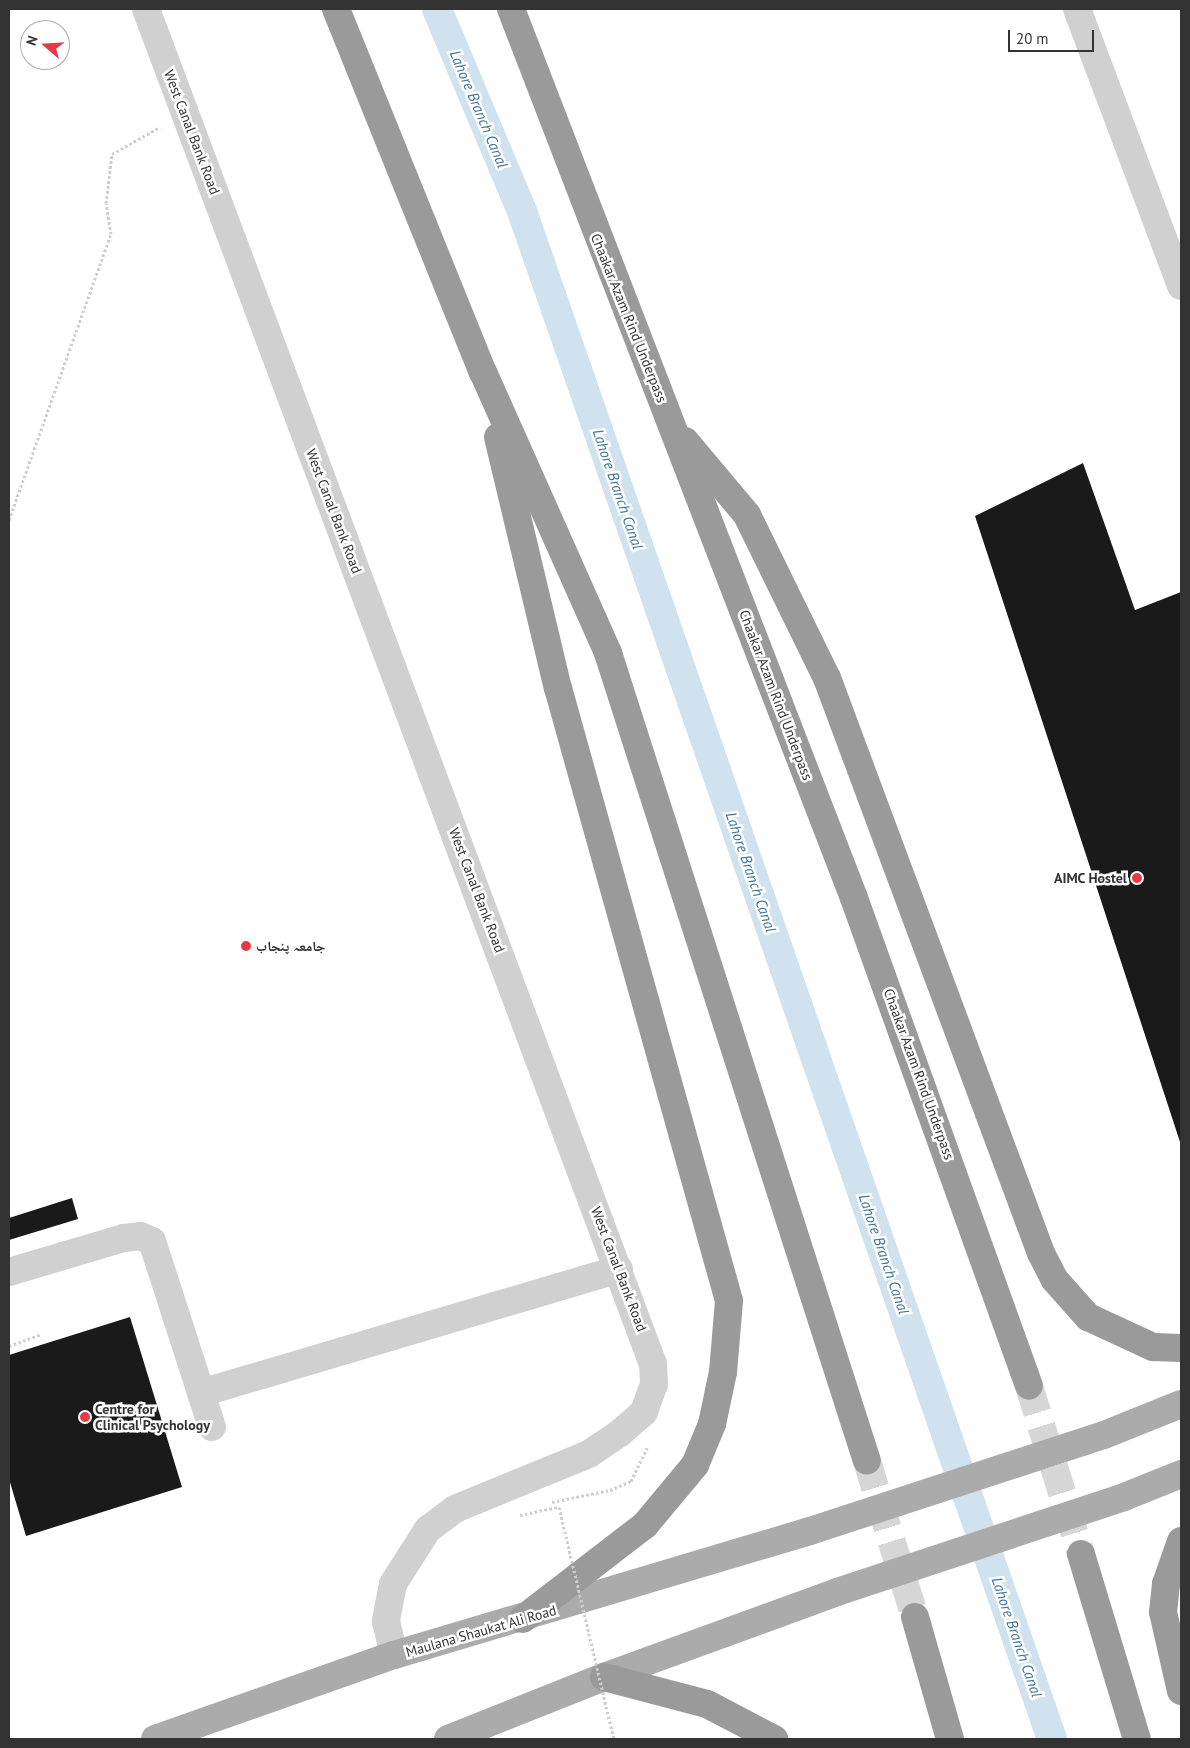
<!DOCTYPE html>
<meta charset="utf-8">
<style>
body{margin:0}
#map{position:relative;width:1190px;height:1748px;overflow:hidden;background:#fff;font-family:"PT Sans","Noto Naskh Arabic",sans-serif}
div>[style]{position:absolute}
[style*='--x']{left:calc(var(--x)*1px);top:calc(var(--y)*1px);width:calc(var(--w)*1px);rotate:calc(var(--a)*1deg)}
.canal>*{height:30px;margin:-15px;padding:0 15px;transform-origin:15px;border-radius:15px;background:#cfe2ee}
.building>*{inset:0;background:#1a1a1a}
.highway-tunnel>*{height:28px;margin-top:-14px;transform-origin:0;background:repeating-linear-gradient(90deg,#d6d6d6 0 28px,transparent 0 42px)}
.path>*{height:3px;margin-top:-1.5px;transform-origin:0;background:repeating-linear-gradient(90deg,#cdcdcd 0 2.5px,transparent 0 5px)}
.minor>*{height:28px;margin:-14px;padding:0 14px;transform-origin:14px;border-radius:14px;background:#d0d0d0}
.major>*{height:28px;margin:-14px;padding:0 14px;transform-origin:14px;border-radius:14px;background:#ababab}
.highway>*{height:28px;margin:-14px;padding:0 14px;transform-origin:14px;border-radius:14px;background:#9a9a9a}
.path-bridge>*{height:3px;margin-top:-1.5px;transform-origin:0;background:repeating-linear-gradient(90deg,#cdcdcd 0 2.5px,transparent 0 5px)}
.major-bridge>*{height:28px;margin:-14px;padding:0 14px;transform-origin:14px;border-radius:14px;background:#ababab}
.dots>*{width:14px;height:14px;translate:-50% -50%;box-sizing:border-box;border:2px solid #fff;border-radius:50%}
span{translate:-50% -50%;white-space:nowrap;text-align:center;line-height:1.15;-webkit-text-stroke:5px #fff;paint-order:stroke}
.street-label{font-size:14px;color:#333}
.poi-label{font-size:14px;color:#333;font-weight:700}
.right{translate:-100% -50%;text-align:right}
.left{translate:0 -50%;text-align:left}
.water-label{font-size:15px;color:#3f7597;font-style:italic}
.frame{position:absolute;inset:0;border:10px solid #333;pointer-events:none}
.north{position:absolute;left:20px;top:20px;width:50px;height:50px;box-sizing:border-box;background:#fff;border:1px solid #adadad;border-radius:50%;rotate:289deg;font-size:14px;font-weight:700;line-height:20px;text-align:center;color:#333}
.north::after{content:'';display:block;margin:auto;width:18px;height:22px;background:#e63946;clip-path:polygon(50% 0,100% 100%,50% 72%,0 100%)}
.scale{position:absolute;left:1008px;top:30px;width:86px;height:22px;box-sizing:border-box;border:2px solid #333;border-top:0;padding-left:6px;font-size:15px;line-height:18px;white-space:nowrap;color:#333;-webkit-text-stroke:4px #fff;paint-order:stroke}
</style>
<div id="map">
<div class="canal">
<div style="--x:437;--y:9;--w:222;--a:67.2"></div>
<div style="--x:523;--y:214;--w:1614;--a:70.87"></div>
</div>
<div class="building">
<div style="clip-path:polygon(1083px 463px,1135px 610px,1181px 592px,1181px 1145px,975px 516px)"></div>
<div style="clip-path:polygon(72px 1198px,78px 1219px,9px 1240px,9px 1218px)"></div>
<div style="clip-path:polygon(130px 1317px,182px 1487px,26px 1536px,9px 1479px,9px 1355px)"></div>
</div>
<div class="highway-tunnel">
<div style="--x:1029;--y:1386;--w:176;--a:72.8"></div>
<div style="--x:867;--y:1461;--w:163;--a:72.9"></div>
</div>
<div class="path">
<div style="--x:9;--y:520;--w:304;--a:-70.4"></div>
<div style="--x:111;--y:234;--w:31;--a:-99"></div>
<div style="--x:106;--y:203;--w:49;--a:-83"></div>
<div style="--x:112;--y:154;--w:55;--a:-29.4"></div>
<div style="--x:9;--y:1346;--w:33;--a:-20"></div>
<div style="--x:552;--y:1502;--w:59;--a:-11.7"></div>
<div style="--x:610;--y:1490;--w:23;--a:-23"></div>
<div style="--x:631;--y:1481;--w:37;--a:-64"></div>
<div style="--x:520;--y:1515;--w:40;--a:-12"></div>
</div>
<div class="minor">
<div style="--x:146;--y:9;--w:1447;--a:69.49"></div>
<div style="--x:653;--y:1364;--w:20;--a:87"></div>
<div style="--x:654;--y:1384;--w:30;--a:110"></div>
<div style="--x:644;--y:1412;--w:32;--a:139"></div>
<div style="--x:620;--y:1433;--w:37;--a:146"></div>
<div style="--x:589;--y:1454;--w:145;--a:157.7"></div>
<div style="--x:455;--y:1509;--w:34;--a:143"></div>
<div style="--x:428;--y:1529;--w:65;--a:122.5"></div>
<div style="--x:393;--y:1584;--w:38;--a:101"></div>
<div style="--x:386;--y:1621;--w:35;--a:77"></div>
<div style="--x:1077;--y:9;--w:296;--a:69.4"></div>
<div style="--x:9;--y:1272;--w:120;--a:-16.5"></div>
<div style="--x:124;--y:1238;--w:16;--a:-7"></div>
<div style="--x:140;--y:1236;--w:13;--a:23"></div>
<div style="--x:152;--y:1241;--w:160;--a:72.1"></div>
<div style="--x:212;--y:1427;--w:36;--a:-108"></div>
<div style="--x:201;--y:1393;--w:436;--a:-16.5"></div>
</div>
<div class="major">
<div style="--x:1104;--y:1435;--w:83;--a:-21.9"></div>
<div style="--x:1124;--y:1497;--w:61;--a:-22"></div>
<div style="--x:155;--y:1739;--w:253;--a:-19.4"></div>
<div style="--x:394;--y:1655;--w:434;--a:-16.6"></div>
<div style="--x:448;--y:1739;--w:168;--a:-21.7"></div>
<div style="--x:604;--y:1677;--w:248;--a:-20"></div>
</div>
<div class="highway">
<div style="--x:336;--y:9;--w:392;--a:68"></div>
<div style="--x:483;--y:372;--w:308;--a:66"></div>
<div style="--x:608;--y:653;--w:848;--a:72.23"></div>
<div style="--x:511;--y:9;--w:953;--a:68.9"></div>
<div style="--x:854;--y:898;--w:518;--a:70.27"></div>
<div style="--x:498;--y:437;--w:258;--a:76.6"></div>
<div style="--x:558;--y:688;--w:636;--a:74.41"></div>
<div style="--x:729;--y:1301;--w:71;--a:94.8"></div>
<div style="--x:723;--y:1372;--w:53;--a:101.9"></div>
<div style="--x:712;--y:1424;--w:44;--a:112.5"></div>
<div style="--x:695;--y:1465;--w:78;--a:129.8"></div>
<div style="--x:645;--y:1525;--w:154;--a:142.4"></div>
<div style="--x:685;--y:441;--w:97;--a:50"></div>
<div style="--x:747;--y:515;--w:182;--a:63.9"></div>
<div style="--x:827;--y:678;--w:614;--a:69.59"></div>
<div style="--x:1041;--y:1253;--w:30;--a:63"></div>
<div style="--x:1055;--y:1280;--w:50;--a:48.3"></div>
<div style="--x:1088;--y:1317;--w:72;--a:24.8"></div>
<div style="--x:1153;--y:1347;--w:28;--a:2"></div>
<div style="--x:1181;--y:1541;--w:46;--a:109.2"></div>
<div style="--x:1166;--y:1584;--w:28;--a:96"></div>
<div style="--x:1163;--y:1612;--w:81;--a:77.2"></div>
<div style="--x:1081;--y:1554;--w:193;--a:73.2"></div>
<div style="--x:915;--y:1617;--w:127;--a:74"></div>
<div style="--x:604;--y:1677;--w:106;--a:14.7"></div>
<div style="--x:707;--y:1704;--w:76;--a:27.6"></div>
</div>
<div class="path-bridge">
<div style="--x:559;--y:1507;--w:238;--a:76.7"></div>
</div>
<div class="major-bridge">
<div style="--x:810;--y:1531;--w:309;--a:-18.1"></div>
<div style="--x:837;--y:1592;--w:302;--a:-18.3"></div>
</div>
<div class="dots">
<div style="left:1137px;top:878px;background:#e63946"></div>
<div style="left:246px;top:946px;background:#e63946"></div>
<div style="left:85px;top:1417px;background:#e63946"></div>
</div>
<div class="street-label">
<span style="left:192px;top:132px;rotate:69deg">West Canal Bank Road</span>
<span style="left:629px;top:318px;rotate:68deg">Chaakar Azam Rind Underpass</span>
<span style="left:334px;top:511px;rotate:69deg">West Canal Bank Road</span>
<span style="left:776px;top:695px;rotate:69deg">Chaakar Azam Rind Underpass</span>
<span style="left:477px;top:890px;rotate:69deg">West Canal Bank Road</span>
<span style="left:919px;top:1074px;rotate:70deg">Chaakar Azam Rind Underpass</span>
<span style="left:619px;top:1269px;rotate:69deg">West Canal Bank Road</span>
<span style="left:481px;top:1631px;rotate:-16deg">Maulana Shaukat Ali Road</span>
</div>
<div class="poi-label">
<span class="right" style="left:1127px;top:878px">AIMC Hostel</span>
<span class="left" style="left:256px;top:946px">جامعہ پنجاب</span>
<span class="left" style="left:95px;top:1417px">Centre for<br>Clinical Psychology</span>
</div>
<div class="water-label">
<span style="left:479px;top:109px;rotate:67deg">Lahore Branch Canal</span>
<span style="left:618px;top:489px;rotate:71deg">Lahore Branch Canal</span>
<span style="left:751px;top:872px;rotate:71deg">Lahore Branch Canal</span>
<span style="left:884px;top:1254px;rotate:71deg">Lahore Branch Canal</span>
<span style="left:1017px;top:1637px;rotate:71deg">Lahore Branch Canal</span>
</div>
<div class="frame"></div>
<div class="north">N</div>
<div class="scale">20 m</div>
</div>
